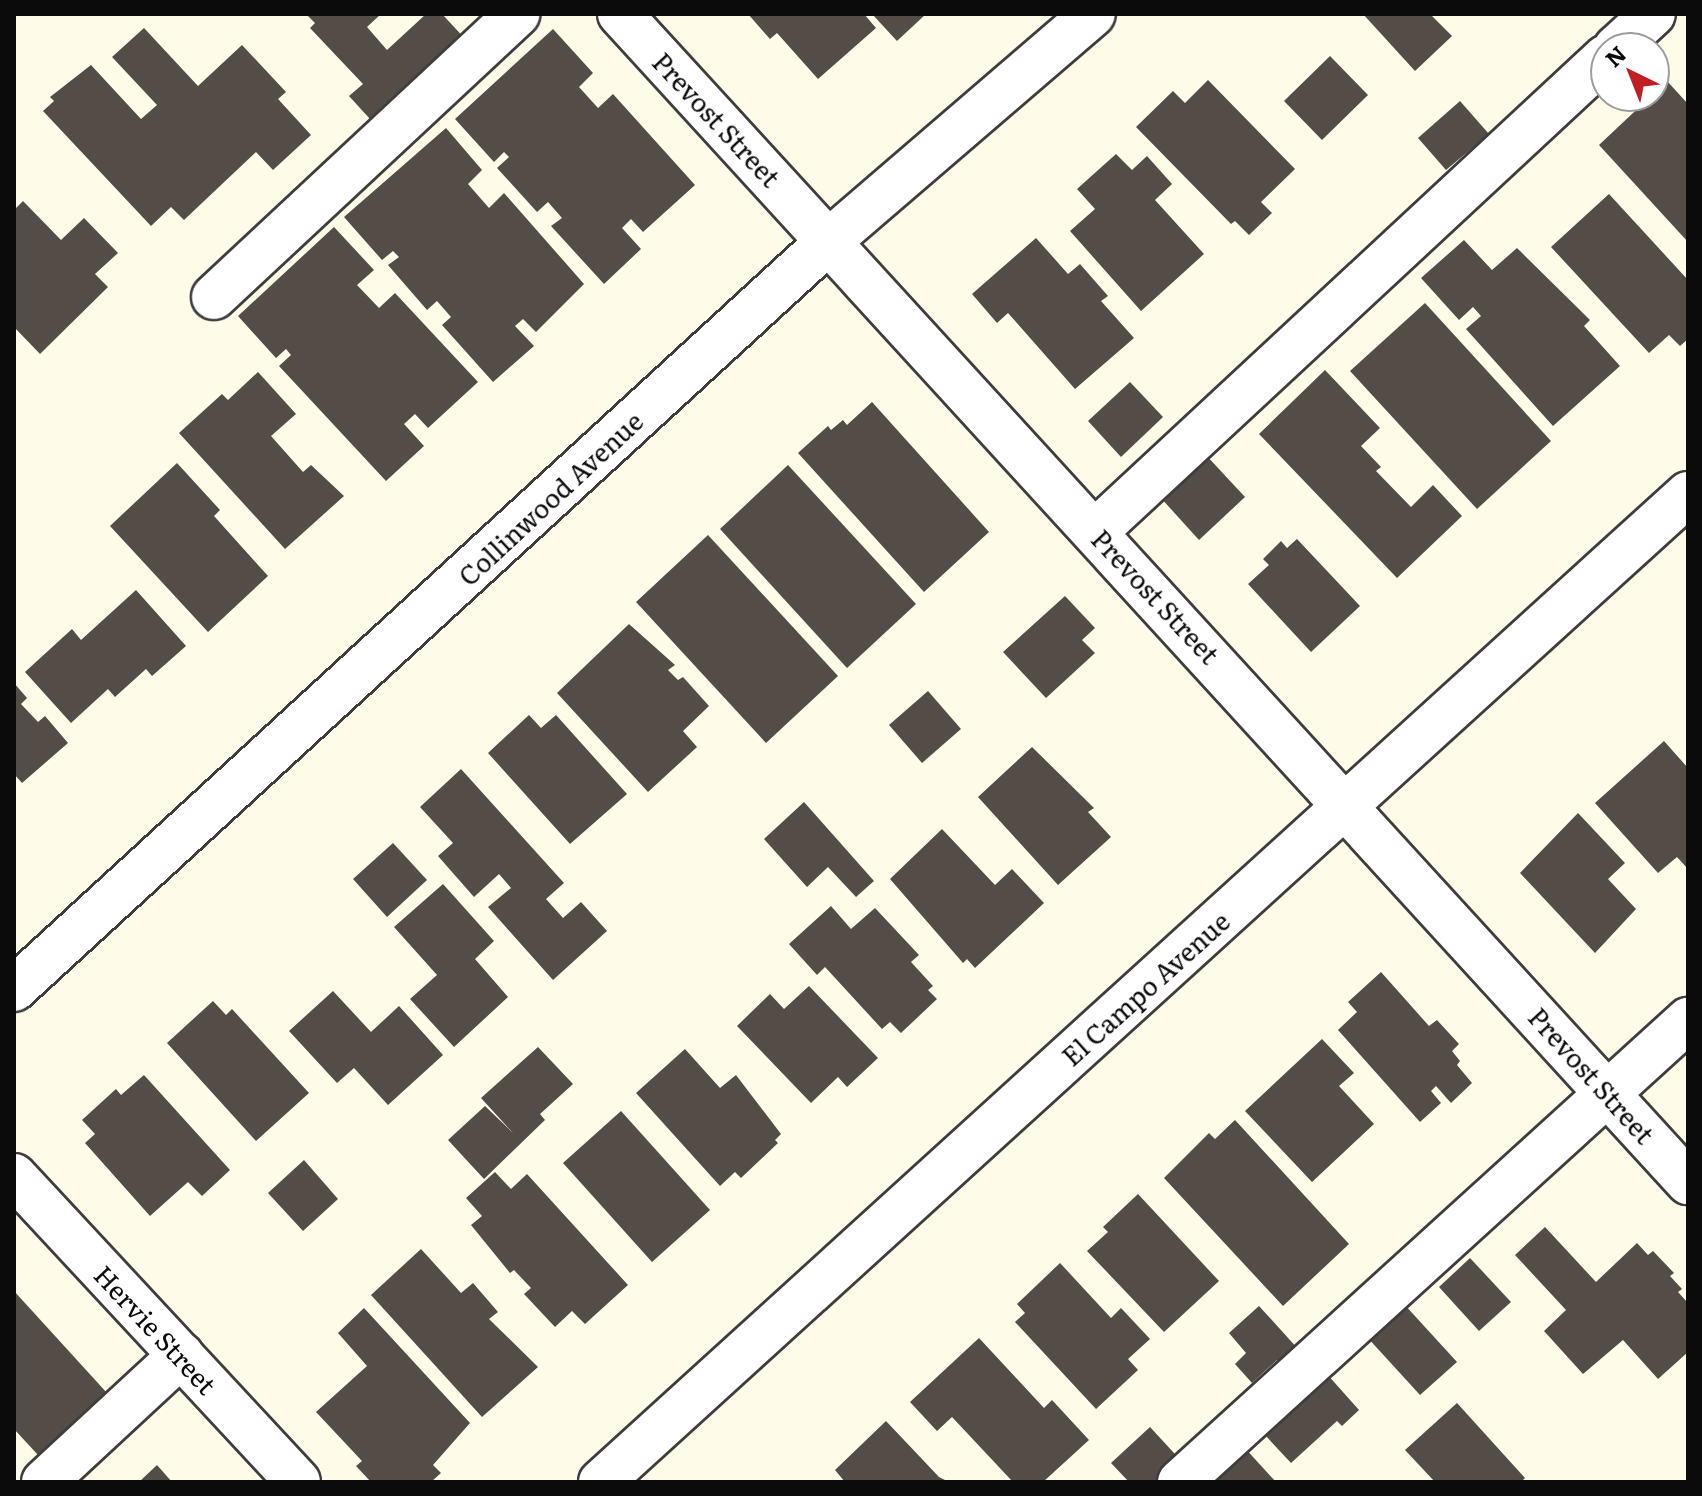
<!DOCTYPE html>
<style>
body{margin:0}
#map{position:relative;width:1702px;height:1496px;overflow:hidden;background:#fffbe9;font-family:Literata,serif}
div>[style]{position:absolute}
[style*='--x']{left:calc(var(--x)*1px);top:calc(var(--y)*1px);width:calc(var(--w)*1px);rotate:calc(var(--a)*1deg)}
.building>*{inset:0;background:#544d47}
.roads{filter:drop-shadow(2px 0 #3e3e3e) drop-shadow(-2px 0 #3e3e3e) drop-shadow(0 2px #3e3e3e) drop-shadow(0 -2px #3e3e3e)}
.minor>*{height:44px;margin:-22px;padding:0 22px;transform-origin:22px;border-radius:22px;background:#fff}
span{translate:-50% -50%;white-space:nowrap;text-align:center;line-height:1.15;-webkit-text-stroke:8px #fff;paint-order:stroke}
.street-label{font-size:26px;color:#0b0b0b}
.frame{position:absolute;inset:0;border:16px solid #0b0b0b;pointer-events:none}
.north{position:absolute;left:1590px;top:32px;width:80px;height:80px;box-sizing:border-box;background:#fff;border:2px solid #9d9d9d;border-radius:50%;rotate:317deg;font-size:22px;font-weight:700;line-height:32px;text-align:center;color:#0b0b0b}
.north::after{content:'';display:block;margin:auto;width:28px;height:36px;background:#bf1f22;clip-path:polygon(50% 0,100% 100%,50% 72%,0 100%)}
</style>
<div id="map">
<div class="building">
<div style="clip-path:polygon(306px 14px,381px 14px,367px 27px,387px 50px,426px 14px,442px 14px,469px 43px,392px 115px,383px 106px,370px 119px,349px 96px,363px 84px,310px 28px,315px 23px)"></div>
<div style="clip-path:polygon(748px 14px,864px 14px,876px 28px,818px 79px,777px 33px,770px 39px)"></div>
<div style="clip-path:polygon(872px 14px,926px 14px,897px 41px)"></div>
<div style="clip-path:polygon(1363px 14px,1430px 14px,1452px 36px,1415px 71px)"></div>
<div style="clip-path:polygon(144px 28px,198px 86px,242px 45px,286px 92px,278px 99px,311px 135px,273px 170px,256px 152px,184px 220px,171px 207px,151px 226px,43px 111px,54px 101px,50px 97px,91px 65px,141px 119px,157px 105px,112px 57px)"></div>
<div style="clip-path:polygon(553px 29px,593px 73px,579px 87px,598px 108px,613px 94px,695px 185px,643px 232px,631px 219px,622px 228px,641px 249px,604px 284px,551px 226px,562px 218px,548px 202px,537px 212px,497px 168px,509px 157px,504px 152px,494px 162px,455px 119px)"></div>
<div style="clip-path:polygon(1330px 56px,1368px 95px,1322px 140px,1284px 101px)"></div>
<div style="clip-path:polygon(1208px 80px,1295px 169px,1261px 202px,1272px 213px,1249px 235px,1235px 221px,1231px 224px,1136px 127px,1173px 91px,1185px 103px)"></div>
<div style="clip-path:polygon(1667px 81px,1688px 104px,1688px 242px,1599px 145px)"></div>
<div style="clip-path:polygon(1460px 101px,1489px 134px,1446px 170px,1418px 138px)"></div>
<div style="clip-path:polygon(446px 128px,482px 170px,468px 184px,489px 208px,504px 193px,584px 284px,536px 332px,523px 319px,515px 326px,534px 346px,493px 382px,442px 325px,451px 317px,437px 301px,427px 310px,388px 265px,399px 257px,393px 251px,382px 260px,344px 217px)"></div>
<div style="clip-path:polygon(1116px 154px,1132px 170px,1147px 156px,1172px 184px,1155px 200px,1204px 254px,1141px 311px,1070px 231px,1095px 209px,1077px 189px)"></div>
<div style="clip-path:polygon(1609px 194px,1688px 280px,1688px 339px,1680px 346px,1669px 335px,1649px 353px,1551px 247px)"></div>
<div style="clip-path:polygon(23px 201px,61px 240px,84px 218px,118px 253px,95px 274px,108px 287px,40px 354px,14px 327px,14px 210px)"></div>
<div style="clip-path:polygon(334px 227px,374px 270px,357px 285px,379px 308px,395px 293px,478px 382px,428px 428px,415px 414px,404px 424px,424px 446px,386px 481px,279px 366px,291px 355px,286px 349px,276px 358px,238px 316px)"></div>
<div style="clip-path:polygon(1036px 238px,1068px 274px,1080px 264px,1108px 296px,1101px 301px,1134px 338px,1075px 389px,1008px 313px,997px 323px,972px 294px)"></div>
<div style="clip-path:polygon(1464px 240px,1492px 270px,1517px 248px,1590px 320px,1584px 326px,1620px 366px,1553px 426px,1466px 329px,1481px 316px,1473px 307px,1459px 320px,1421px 278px)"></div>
<div style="clip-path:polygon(1425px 303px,1551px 441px,1477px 509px,1350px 371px)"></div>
<div style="clip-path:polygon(1325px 370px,1380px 428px,1361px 446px,1381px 467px,1376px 471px,1411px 507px,1433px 485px,1462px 516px,1397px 578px,1259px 434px)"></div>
<div style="clip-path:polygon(258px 372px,296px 414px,271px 436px,303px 472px,311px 465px,344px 496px,285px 549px,179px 433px,222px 394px,228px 400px)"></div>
<div style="clip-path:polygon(1130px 382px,1163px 417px,1121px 457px,1088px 421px)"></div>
<div style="clip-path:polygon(872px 402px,989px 532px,924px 592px,798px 453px,828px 426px,831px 430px,843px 420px,847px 425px)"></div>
<div style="clip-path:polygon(1205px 454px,1245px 497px,1199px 540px,1160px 497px)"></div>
<div style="clip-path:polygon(177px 463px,220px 510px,214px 516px,268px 576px,208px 632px,110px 526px)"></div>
<div style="clip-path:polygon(788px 465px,916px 604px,847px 668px,720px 529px)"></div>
<div style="clip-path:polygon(708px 535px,838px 676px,766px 743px,636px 602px)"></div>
<div style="clip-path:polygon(1297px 539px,1360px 606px,1311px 652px,1248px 584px,1269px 565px,1263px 559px,1281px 541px,1287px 548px)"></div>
<div style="clip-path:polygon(136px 590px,186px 646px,152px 676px,146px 669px,115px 697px,108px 689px,71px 723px,25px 672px,72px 629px,81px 640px)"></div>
<div style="clip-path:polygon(1065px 596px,1095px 628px,1082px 640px,1095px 653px,1046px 698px,1003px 652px)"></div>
<div style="clip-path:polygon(629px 624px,675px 665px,668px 670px,678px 680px,683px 677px,709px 706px,683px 731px,697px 747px,648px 792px,557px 693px)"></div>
<div style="clip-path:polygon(14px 683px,27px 698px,21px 704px,38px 722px,45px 716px,68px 743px,22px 783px,14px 774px)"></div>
<div style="clip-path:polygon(928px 691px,961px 729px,922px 763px,889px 725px)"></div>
<div style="clip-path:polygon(529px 715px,541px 728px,556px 715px,627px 794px,570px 844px,488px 753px)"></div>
<div style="clip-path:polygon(1664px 741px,1688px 768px,1688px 869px,1677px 857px,1658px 873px,1595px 803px)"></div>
<div style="clip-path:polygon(1032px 747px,1094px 808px,1088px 812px,1111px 837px,1058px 885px,978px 797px)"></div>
<div style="clip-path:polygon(461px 769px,564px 883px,546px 899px,563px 918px,581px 902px,607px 931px,553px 980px,488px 907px,511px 888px,499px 874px,474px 897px,438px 856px,453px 843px,420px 807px)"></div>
<div style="clip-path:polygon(804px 802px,874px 881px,856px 897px,828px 867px,807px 887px,764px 839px)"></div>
<div style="clip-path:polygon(1578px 813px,1625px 863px,1608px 879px,1636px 909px,1595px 953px,1520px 873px)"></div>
<div style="clip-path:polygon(942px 829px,995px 885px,1012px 869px,1044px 903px,975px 968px,967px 959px,963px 963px,890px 879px)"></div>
<div style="clip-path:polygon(393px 843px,427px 880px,387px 917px,353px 879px)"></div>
<div style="clip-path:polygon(443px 884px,494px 941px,475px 959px,508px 997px,454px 1047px,410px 999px,437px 975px,394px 927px)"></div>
<div style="clip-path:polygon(831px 906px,851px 929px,875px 908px,919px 955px,911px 962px,933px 986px,928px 990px,937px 999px,901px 1033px,890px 1022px,882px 1029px,825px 967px,817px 975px,789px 944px)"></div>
<div style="clip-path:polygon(1381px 972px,1429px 1026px,1437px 1020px,1459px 1044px,1452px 1051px,1460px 1061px,1457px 1065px,1472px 1083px,1451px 1103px,1436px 1086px,1431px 1091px,1441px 1103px,1420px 1122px,1338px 1030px,1357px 1012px,1348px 1002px)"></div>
<div style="clip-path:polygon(809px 986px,878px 1058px,847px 1087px,838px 1077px,811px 1103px,737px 1026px,770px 994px,784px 1009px)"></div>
<div style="clip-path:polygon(333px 991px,371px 1032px,399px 1006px,443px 1055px,388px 1105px,354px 1068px,337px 1083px,289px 1031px)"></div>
<div style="clip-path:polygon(213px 1001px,226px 1015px,232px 1009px,309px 1093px,256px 1141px,167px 1043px)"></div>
<div style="clip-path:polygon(1322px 1039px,1354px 1073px,1339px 1086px,1374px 1124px,1312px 1182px,1245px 1111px)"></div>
<div style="clip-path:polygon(538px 1047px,573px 1084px,540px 1114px,545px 1120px,484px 1179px,448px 1140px,485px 1106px,513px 1133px,481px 1098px)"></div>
<div style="clip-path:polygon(685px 1049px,720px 1088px,736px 1075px,781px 1134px,775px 1140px,778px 1143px,741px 1178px,735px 1172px,720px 1186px,636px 1093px)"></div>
<div style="clip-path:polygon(144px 1075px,230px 1170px,202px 1196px,188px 1182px,150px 1216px,85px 1143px,95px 1134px,82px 1120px,116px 1089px,121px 1095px)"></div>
<div style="clip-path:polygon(621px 1111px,710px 1210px,652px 1262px,563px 1163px)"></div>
<div style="clip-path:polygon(1235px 1120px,1349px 1244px,1283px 1306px,1164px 1178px,1209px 1133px,1215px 1139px)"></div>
<div style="clip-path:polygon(304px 1160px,338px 1199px,303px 1231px,268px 1193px)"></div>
<div style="clip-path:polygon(495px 1172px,511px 1189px,527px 1174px,628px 1285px,585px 1324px,572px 1311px,555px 1327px,524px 1294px,531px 1288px,514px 1270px,510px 1273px,471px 1225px,482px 1216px,466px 1198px)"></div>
<div style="clip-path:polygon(1138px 1194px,1219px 1281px,1164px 1332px,1087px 1251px,1108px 1232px,1103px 1227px)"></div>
<div style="clip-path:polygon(1545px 1227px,1596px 1282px,1637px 1243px,1648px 1255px,1653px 1251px,1674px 1273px,1670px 1276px,1682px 1289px,1678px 1292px,1688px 1303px,1688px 1352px,1658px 1379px,1623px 1340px,1583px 1374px,1544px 1331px,1566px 1310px,1515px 1255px)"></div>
<div style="clip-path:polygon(421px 1249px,461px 1293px,473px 1283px,498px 1312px,489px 1319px,538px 1367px,482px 1417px,371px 1295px)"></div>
<div style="clip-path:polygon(1470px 1258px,1511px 1302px,1479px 1331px,1439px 1287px)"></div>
<div style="clip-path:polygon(1060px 1263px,1111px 1318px,1121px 1308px,1150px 1339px,1128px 1359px,1138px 1370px,1096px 1409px,1015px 1322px,1025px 1313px,1017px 1304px)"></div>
<div style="clip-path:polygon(14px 1291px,107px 1393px,38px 1455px,14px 1429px)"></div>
<div style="clip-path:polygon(1403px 1303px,1457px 1362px,1420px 1395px,1367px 1337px)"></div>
<div style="clip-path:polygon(1259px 1306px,1299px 1350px,1282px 1366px,1277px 1360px,1252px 1383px,1235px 1364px,1246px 1353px,1229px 1333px)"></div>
<div style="clip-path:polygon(364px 1308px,470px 1423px,433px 1465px,441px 1473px,431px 1482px,371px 1482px,356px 1466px,362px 1461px,316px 1412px,367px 1366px,338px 1333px)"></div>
<div style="clip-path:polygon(979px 1338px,1044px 1408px,1052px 1400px,1089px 1440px,1043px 1482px,1013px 1482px,952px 1417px,937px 1431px,910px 1402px)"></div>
<div style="clip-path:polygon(1326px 1373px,1359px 1410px,1342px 1426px,1337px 1421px,1291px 1463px,1265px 1435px)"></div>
<div style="clip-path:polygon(1457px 1403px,1525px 1478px,1521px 1482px,1435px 1482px,1405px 1450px)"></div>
<div style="clip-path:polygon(886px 1421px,939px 1477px,949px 1482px,845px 1482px,835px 1470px)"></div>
<div style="clip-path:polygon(1150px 1427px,1186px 1466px,1168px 1482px,1129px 1482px,1111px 1463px)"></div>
<div style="clip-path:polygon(1243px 1446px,1276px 1482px,1205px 1482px)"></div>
<div style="clip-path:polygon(157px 1465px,172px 1482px,139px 1482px)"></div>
</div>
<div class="roads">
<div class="minor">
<div style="--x:620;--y:14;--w:1583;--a:47.56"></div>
<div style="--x:1616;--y:48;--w:50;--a:-42.6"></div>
<div style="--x:214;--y:297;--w:415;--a:-43"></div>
<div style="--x:1096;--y:531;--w:696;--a:-42.9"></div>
<div style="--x:14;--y:989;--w:1106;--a:-42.55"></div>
<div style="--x:829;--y:241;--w:348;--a:-40.7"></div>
<div style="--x:14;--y:1176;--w:417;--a:47.1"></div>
<div style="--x:44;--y:1482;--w:187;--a:-42.8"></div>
<div style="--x:601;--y:1482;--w:1469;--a:-42.27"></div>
<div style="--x:1180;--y:1482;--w:687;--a:-42.28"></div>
</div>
</div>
<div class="street-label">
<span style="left:717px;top:119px;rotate:47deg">Prevost Street</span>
<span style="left:550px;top:498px;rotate:-43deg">Collinwood Avenue</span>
<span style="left:1156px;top:596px;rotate:47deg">Prevost Street</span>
<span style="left:1145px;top:988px;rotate:-42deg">El Campo Avenue</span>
<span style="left:1592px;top:1075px;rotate:48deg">Prevost Street</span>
<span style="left:156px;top:1329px;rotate:47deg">Hervie Street</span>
</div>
<div class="frame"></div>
<div class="north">N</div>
</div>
